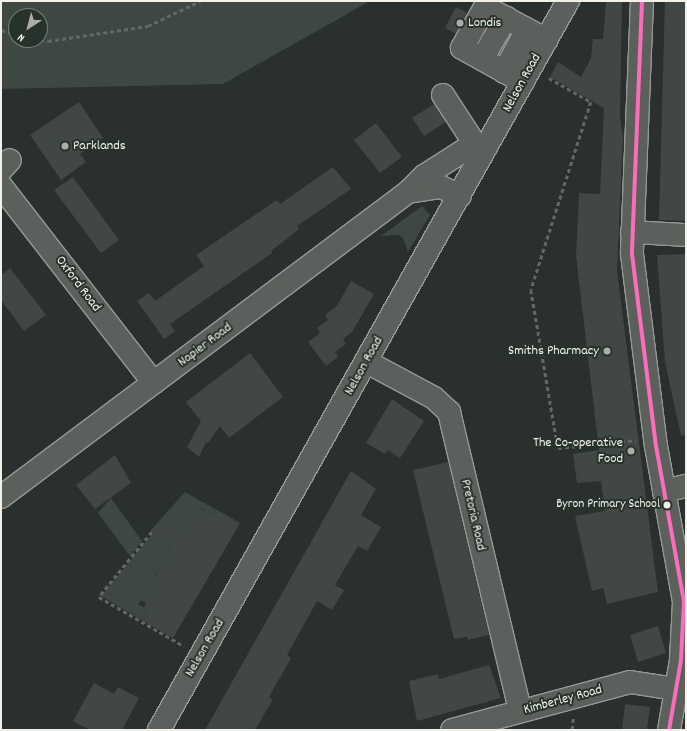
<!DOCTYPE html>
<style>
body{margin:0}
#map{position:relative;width:687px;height:731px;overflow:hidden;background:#29302d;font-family:Dekko,sans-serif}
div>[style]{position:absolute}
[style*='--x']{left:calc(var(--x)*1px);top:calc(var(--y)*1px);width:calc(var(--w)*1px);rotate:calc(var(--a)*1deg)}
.green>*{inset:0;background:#3e4742}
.building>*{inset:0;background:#414744}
.path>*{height:2.5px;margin-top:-1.25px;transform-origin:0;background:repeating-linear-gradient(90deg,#646764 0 4px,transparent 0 7px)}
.roads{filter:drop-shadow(1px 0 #969996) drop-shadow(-1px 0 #969996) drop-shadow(0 1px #969996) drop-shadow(0 -1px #969996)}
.minor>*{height:22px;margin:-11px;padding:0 11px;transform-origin:11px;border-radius:11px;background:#5c605c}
.major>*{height:22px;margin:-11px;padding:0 11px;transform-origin:11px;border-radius:11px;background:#5c605c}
.bus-1>*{height:4px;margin:-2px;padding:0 2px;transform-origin:2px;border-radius:2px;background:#fb6dba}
.dots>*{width:11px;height:11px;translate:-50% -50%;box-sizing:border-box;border:2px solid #26332d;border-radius:50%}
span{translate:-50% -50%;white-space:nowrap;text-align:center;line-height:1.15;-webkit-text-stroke:4px #26332d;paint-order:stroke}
.bus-label{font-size:13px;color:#f4f1e8}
.right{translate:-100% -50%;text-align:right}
.poi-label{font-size:14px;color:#f4f1e8}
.left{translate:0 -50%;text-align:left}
.street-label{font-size:14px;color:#f4f1e8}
.frame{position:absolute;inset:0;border:2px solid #f4f1e8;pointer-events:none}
.north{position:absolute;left:8px;top:8px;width:40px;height:40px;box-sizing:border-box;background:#26332d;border:1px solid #787f78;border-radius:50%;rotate:216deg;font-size:11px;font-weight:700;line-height:16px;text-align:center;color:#f4f1e8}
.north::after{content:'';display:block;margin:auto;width:14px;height:18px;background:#adada7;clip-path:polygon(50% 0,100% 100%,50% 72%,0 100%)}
</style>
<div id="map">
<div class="green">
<div style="clip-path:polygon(evenodd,1px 1px,370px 1px,223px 84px,1px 89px,1px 1px,16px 16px,40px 16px,40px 40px,16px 40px,16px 16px)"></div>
<div style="clip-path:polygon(422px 206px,430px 215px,408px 252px,403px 238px,398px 235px,381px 236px)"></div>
<div style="clip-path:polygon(185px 492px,240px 523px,239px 525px,216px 513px,214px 517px,200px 508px,195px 517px,191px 515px,186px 525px,204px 535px,173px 545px,169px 551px,178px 580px,159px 569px,155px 576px,164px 581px,146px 603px,141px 600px,138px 604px,149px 610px,143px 621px,101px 596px,153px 533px,150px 531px)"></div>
<div style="clip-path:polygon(111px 498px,142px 541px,130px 556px,98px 513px)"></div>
</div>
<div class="building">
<div style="clip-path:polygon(606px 1px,622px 1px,620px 117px,623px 137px,617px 271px,658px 592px,607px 604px,603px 588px,592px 591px,575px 516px,605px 511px,601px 481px,577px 483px,573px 454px,599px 450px,576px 256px,579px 193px,600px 194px,604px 108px,550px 77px,558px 62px,581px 77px,591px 58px,593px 39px,603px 39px)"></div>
<div style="clip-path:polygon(665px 1px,686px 1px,686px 221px,659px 220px)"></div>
<div style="clip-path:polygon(456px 7px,467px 13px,456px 34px,445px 28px)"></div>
<div style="clip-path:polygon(79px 102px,103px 138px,80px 154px,86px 162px,61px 180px,30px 135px)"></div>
<div style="clip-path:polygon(434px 104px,446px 122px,424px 136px,412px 118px)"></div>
<div style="clip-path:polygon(376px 123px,402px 157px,380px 173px,354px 140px)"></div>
<div style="clip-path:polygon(333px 167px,351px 189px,297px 226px,299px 229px,271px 251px,272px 253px,170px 324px,175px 331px,164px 339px,137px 301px,149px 293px,155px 301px,204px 266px,196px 255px,277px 200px,280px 204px)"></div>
<div style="clip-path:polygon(73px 177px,119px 240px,101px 253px,54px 190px)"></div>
<div style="clip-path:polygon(686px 254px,686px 435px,681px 436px,665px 362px,657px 255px)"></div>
<div style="clip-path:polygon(10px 268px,46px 315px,24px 331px,1px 300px,1px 275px)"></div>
<div style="clip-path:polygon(351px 281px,374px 294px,352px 332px,343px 339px,346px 344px,335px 352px,338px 357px,326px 366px,308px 342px,320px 333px,317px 328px,328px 320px,325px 315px,337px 306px)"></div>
<div style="clip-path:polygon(250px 353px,283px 397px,229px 438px,220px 426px,208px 443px,206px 442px,199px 457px,187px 447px,201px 421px,186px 402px)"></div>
<div style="clip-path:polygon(392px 399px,424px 421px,400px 458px,388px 450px,385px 454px,366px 443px)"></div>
<div style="clip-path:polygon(115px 455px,131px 483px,95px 509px,76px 485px)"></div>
<div style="clip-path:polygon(448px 462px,489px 635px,468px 640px,467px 637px,454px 639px,413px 470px)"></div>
<div style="clip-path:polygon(351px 471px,376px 489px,361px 515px,381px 527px,367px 551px,358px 546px,335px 585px,344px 590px,332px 610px,317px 601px,287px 655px,291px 658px,269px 697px,273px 699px,255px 730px,205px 730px)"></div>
<div style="clip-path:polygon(199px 508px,214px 517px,216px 512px,239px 525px,173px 638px,143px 621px,149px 610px,144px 607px,159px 578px,155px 577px,174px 543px,152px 530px,162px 519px,182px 531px,191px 515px,195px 517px)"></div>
<div style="clip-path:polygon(658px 626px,666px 653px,638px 662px,630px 635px)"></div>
<div style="clip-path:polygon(489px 665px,501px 698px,417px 721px,409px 681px,438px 674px,439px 679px)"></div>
<div style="clip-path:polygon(94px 683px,114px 694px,118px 687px,139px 698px,122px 730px,90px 730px,73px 721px)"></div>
<div style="clip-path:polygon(625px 704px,650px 707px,647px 730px,622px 730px)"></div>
</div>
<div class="path">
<div style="--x:1;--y:30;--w:16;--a:15"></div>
<div style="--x:40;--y:39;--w:8;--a:14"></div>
<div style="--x:48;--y:41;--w:101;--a:-8.5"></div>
<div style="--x:148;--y:26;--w:58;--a:-25.7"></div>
<div style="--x:549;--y:78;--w:48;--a:29.7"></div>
<div style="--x:591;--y:102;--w:197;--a:107.7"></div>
<div style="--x:531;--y:290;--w:160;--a:80.3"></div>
<div style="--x:558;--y:448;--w:78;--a:-5.9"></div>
<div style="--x:152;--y:532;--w:84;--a:129.2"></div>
<div style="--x:99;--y:597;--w:98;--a:30"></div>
<div style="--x:572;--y:730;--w:12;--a:-85"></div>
</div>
<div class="roads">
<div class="minor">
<div style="--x:642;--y:1;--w:253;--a:92.3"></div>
<div style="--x:632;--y:254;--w:193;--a:82.9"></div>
<div style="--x:656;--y:446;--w:158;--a:79.8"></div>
<div style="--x:684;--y:602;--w:58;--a:93"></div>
<div style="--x:681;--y:660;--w:71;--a:99.7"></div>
<div style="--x:482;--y:59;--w:48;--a:-59.7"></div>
<div style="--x:504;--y:72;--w:48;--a:-61.3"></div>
<div style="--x:523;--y:82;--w:70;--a:-150.9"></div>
<div style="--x:462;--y:48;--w:47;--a:-60.7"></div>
<div style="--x:485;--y:7;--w:70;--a:28"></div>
<div style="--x:443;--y:95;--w:59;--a:56.9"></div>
<div style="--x:1;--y:170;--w:13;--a:-48"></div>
<div style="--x:1;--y:186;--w:249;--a:52.2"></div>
<div style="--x:408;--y:192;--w:33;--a:-9"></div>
<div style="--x:441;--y:187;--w:21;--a:25"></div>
<div style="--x:632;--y:232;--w:54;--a:3.2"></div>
<div style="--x:367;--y:362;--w:76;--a:28.2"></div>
<div style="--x:434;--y:398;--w:21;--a:43"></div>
<div style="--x:449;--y:412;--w:307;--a:76.6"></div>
<div style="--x:664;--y:491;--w:23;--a:-13"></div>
<div style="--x:1;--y:497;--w:509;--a:-36.85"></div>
<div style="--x:408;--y:192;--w:23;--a:-45"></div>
<div style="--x:424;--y:176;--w:59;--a:-32.6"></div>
<div style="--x:474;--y:144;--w:12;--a:14"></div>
<div style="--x:452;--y:730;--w:184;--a:-15.1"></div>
<div style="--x:630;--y:682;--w:47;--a:8.7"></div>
</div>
<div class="major">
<div style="--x:159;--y:730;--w:836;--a:-60.71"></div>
</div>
</div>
<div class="bus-1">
<div style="--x:642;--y:1;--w:253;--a:92.3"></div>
<div style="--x:632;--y:254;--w:193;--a:82.9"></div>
<div style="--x:656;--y:446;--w:158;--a:79.8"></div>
<div style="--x:684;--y:602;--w:58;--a:93"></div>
<div style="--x:681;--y:660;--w:71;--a:99.7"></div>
</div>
<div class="dots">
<div style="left:460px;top:23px;background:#adada7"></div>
<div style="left:65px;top:146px;background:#adada7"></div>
<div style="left:607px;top:351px;background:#adada7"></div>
<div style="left:631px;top:451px;background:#adada7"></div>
<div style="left:667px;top:505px;background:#f4f1e8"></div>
</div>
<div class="bus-label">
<span class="right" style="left:660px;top:505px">Byron Primary School</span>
</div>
<div class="poi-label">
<span class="left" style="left:468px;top:23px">Londis</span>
<span class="left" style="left:73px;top:146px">Parklands</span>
<span class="right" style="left:599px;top:351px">Smiths Pharmacy</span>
<span class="right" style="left:623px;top:451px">The Co-operative<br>Food</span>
</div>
<div class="street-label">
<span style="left:522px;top:83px;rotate:-61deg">Nelson Road</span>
<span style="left:78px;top:284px;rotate:53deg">Oxford Road</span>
<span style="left:205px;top:345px;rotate:-37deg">Napier Road</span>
<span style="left:364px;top:366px;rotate:-61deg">Nelson Road</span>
<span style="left:473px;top:515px;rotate:77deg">Pretoria Road</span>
<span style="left:205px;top:648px;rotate:-60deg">Nelson Road</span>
<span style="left:563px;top:700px;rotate:-15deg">Kimberley Road</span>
</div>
<div class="frame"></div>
<div class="north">N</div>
</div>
